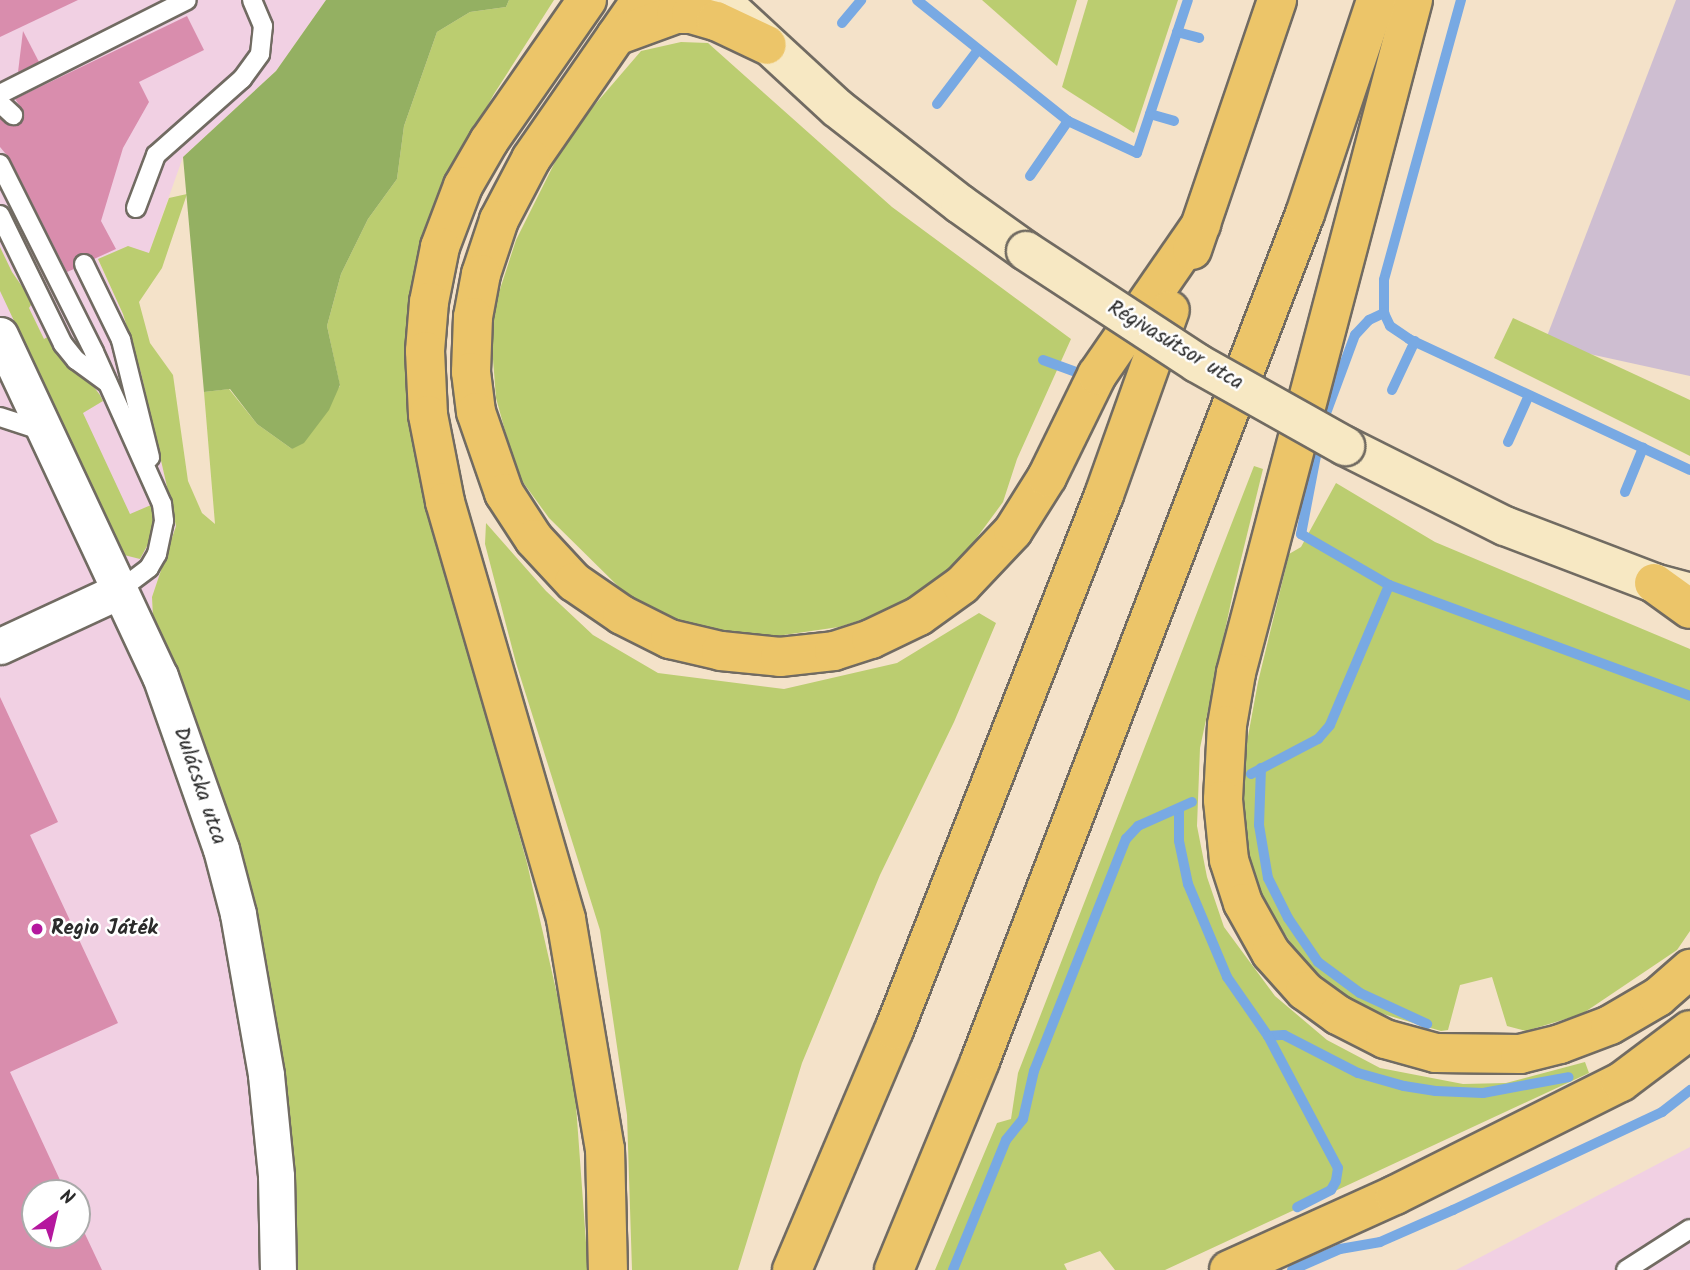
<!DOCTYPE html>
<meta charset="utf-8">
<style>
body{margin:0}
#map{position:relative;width:1690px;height:1270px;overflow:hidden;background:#f4e2c9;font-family:Kalam,sans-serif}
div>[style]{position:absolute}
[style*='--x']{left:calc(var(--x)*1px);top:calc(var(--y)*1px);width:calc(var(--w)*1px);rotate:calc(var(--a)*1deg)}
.built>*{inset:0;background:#f1d0e3}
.industrial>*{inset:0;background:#cebed1}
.green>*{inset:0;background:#bbcd70}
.forest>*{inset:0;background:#94b062}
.stream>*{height:10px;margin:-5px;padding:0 5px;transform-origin:5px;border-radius:5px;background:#78a9e3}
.building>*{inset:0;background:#d98dad}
.roads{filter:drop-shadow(2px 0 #716b62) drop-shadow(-2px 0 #716b62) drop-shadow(0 2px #716b62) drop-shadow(0 -2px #716b62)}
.lane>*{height:18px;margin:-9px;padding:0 9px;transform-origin:9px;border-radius:9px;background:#fff}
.street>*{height:35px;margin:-17.5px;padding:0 17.5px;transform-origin:17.5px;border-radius:17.5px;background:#fff}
.secondary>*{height:38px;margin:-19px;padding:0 19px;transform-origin:19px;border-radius:19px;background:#f7e8c3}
.highway>*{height:38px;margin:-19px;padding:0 19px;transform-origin:19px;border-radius:19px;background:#ecc569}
.bridges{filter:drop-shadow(2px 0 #716b62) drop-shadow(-2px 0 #716b62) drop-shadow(0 2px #716b62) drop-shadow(0 -2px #716b62)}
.secondary-bridge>*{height:38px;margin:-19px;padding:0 19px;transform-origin:19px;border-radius:19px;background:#f7e8c3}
.dots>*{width:19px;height:19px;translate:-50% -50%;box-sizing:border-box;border:4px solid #fff;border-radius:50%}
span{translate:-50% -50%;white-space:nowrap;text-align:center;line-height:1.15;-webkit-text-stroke:5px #fff;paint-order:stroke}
.street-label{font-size:21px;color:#2b2b2b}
.poi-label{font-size:21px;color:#2b2b2b;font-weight:700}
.left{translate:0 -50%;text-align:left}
.north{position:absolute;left:21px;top:1179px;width:70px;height:70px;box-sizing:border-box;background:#fff;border:2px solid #aaa;border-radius:50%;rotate:34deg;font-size:19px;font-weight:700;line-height:28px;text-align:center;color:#2b2b2b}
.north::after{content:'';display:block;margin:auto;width:24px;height:32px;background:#b5179e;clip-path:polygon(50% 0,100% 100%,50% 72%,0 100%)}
</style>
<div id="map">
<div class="built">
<div style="clip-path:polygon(evenodd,0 0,326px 0,276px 71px,183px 157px,149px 253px,98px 260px,123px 314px,141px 373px,176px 526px,152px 597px,153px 617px,172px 659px,228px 814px,268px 968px,288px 1126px,295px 1270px,0 1270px,0 0,35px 1193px,77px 1193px,77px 1235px,35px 1235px,35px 1193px)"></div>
<div style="clip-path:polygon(1690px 1147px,1690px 1270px,1456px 1270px)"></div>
</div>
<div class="industrial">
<div style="clip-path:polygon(1676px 0,1690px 0,1690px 376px,1544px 344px)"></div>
</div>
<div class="green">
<div style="clip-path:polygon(509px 0,554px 0,494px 94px,438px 195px,409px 302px,409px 399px,454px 601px,527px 863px,573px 1064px,588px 1270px,295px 1270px,288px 1126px,268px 968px,228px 814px,172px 659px,153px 617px,152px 597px,176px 526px,141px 373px,123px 314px,98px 259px,128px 246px,149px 253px,169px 198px,187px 194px,162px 268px,139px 302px,150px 343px,173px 375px,188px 481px,202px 513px,215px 524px,204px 392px,229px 389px,257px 424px,292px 449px,340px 386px,327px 326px,341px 274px,368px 219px,397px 179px,404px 126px,437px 32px,470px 12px,506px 7px)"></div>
<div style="clip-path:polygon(982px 0,1077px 0,1057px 66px)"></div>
<div style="clip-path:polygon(1088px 0,1178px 0,1134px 133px,1062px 87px)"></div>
<div style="clip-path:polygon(681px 42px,708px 43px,892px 207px,1071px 339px,1017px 459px,1003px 502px,956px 566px,896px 609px,839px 627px,763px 638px,693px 628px,627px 595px,549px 518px,517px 474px,496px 398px,490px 320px,516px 240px,568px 136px,641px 51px)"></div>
<div style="clip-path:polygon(0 247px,12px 272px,33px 302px,29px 308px,44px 339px,49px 336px,66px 366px,88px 379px,100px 395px,103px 401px,83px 413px,130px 514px,151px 505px,154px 516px,152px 537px,140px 559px,124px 555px,0 291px)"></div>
<div style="clip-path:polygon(1513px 318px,1690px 400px,1690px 456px,1494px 358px)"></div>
<div style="clip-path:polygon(1254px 466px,1263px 469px,1234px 588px,1200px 748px,1197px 826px,1207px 877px,1224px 927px,1275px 996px,1327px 1040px,1380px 1068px,1463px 1084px,1506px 1083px,1585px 1062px,1589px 1073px,1165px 1270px,1115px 1270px,1100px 1251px,1064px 1264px,1067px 1270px,935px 1270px,997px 1123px,1011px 1119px,1018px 1073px)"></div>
<div style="clip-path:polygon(1336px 483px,1435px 542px,1690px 649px,1690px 931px,1677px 950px,1582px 1014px,1526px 1031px,1507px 1026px,1492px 977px,1460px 985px,1448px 1030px,1441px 1031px,1359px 1007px,1302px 960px,1259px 894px,1243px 828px,1242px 769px,1258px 682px,1289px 554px,1301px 547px)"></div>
<div style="clip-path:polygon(486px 523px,546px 591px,593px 635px,658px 673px,784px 689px,897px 663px,979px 613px,996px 623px,954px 722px,880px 875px,802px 1063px,738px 1270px,632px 1270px,627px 1115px,600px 930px,516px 663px,485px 544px)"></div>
</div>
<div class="forest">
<div style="clip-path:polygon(326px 0,509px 0,506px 7px,470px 12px,437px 32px,404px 126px,397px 179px,368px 219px,341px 274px,327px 326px,340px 385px,329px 410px,304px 443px,292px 449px,257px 424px,230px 389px,204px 392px,183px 157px,276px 71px)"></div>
</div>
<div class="stream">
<div style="--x:917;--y:0;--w:193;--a:38.7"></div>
<div style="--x:1068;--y:121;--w:76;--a:24.9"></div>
<div style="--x:1137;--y:153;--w:161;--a:-71.6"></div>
<div style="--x:1461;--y:0;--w:290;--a:105.4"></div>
<div style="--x:1384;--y:280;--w:33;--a:90"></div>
<div style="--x:1384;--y:313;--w:14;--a:65"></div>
<div style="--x:1390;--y:326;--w:23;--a:34"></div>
<div style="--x:1409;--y:339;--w:310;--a:25"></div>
<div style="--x:842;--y:23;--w:30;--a:-50"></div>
<div style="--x:1177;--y:32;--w:23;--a:15"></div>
<div style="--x:937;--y:104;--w:68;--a:-52.8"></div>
<div style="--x:1150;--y:114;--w:25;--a:16"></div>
<div style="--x:1030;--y:176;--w:67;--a:-55.4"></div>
<div style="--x:1043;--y:360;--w:38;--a:20"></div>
<div style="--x:1392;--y:390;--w:54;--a:-64.9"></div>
<div style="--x:1322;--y:424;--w:95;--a:-69.7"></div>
<div style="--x:1355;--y:335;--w:21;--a:-47"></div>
<div style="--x:1369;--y:320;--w:17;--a:-25"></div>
<div style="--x:1319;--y:440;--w:96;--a:100.8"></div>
<div style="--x:1301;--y:534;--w:102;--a:30.1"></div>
<div style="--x:1389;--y:585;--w:321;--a:20.2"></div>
<div style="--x:1508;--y:442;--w:51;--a:-65.9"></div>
<div style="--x:1625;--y:492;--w:48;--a:-67.8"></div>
<div style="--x:1261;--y:768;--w:57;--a:92"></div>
<div style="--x:1259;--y:825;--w:54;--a:80.4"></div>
<div style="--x:1268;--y:878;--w:45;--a:63.4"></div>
<div style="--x:1288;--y:918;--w:53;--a:55.7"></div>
<div style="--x:1318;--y:962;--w:52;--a:36.4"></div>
<div style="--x:1360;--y:993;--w:74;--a:24.8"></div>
<div style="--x:1251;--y:774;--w:76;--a:-27.6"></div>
<div style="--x:1318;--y:739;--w:18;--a:-49"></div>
<div style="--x:1330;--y:725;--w:152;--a:-67.1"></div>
<div style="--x:1179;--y:809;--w:32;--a:90"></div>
<div style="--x:1179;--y:841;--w:44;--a:78.2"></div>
<div style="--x:1188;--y:884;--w:101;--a:67.2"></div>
<div style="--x:1227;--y:977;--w:72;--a:55.2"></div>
<div style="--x:1268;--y:1036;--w:16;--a:-4"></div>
<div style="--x:1284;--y:1035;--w:83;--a:27.2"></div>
<div style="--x:1358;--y:1073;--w:48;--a:15.8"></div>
<div style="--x:1404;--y:1086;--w:32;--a:9"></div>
<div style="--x:1436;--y:1091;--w:47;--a:2.4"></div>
<div style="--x:1483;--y:1093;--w:87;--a:-10.5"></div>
<div style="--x:1268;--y:1036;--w:149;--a:62.1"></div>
<div style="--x:1338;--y:1168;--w:13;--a:99"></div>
<div style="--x:1336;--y:1181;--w:10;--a:119"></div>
<div style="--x:1331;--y:1190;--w:38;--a:153"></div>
<div style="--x:953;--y:1270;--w:140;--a:-67.8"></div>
<div style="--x:1006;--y:1140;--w:27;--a:-51"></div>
<div style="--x:1023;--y:1119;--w:49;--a:-77.1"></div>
<div style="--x:1034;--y:1071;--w:250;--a:-68.4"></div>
<div style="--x:1126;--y:839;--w:18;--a:-47"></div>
<div style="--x:1138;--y:826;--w:59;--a:-24"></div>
<div style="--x:1292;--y:1270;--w:52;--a:-23.6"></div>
<div style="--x:1340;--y:1249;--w:41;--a:-9.9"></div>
<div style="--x:1380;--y:1242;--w:80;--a:-23.7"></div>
<div style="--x:1453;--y:1210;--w:231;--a:-25.1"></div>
<div style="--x:1662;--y:1112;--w:36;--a:-38"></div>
</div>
<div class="building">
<div style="clip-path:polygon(0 0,78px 0,0 37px)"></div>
<div style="clip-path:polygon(187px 16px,204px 50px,139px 82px,149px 102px,123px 148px,101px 221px,116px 249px,94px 259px,90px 254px,80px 254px,74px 258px,74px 269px,67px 272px,10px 159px,0 147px,0 118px,10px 126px,17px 126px,22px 122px,24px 112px,15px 99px)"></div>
<div style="clip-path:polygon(23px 31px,39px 62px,18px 72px)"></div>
<div style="clip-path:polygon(0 697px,58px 822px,30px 835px,118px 1023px,10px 1072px,66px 1193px,35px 1193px,35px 1235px,77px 1235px,77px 1217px,102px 1270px,0 1270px)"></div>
</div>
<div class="roads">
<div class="lane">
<div style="--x:0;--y:94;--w:209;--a:-26.7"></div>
<div style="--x:0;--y:103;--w:18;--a:43"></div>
<div style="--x:0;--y:164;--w:210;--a:63.4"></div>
<div style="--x:94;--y:352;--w:167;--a:65.9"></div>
<div style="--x:162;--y:504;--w:17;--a:83"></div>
<div style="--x:164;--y:521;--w:34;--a:102"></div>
<div style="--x:157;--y:554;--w:16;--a:120"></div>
<div style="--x:149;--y:568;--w:38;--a:143"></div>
<div style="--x:136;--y:208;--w:57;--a:-69.3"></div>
<div style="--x:156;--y:155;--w:115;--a:-41.5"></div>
<div style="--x:242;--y:79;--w:31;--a:-54"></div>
<div style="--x:260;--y:54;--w:28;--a:-84"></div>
<div style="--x:263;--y:26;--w:28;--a:-113"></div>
<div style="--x:0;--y:215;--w:144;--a:64"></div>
<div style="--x:63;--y:344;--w:21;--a:51"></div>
<div style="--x:76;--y:360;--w:39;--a:36"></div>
<div style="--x:84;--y:264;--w:85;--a:64"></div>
<div style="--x:121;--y:340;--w:121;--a:76.1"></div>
<div style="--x:0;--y:417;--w:45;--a:18"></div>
<div style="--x:1626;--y:1270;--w:76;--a:-32.6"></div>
</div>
<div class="street">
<div style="--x:0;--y:335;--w:377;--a:64.9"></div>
<div style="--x:160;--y:676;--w:183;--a:70.6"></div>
<div style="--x:221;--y:849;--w:67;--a:75.3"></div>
<div style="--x:238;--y:914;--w:163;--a:80.1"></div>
<div style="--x:266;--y:1075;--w:101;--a:84.3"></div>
<div style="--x:276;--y:1176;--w:94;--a:88.8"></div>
<div style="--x:0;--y:646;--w:131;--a:-24.8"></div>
</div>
<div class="secondary">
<div style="--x:720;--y:0;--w:159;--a:42.7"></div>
<div style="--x:837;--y:108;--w:156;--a:38"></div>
<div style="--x:960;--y:204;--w:81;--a:35.5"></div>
<div style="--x:1345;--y:446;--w:179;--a:26.6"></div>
<div style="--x:1505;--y:526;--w:160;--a:20.9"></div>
<div style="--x:1654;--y:583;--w:34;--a:15"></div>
</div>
<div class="highway">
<div style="--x:587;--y:0;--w:172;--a:124.8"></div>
<div style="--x:489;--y:141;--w:52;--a:120"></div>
<div style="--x:463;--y:186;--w:65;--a:110.7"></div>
<div style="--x:440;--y:247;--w:56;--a:101.3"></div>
<div style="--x:429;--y:302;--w:49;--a:94.7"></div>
<div style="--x:425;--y:351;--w:64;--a:87.3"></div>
<div style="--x:428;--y:415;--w:89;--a:78.9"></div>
<div style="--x:445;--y:502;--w:434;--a:73.8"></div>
<div style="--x:566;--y:919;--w:233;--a:80.4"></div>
<div style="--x:605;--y:1149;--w:121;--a:88.6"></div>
<div style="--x:641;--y:0;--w:193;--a:124.7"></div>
<div style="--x:531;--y:159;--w:69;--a:117.7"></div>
<div style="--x:499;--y:220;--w:57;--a:108.4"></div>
<div style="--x:481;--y:274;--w:44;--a:100.5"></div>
<div style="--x:473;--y:317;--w:55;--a:92.1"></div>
<div style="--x:471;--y:372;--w:40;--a:82.9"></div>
<div style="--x:476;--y:412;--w:86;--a:70.9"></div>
<div style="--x:504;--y:493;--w:55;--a:56.9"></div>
<div style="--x:534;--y:539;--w:59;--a:47.1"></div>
<div style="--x:574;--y:582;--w:58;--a:34.5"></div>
<div style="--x:622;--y:615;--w:54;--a:26.6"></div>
<div style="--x:670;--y:639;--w:52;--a:13.2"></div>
<div style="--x:721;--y:651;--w:59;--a:5.8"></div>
<div style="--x:780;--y:657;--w:54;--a:-6.3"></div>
<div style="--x:834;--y:651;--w:39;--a:-18"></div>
<div style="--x:871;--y:639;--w:53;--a:-25.6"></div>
<div style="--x:919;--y:616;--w:53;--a:-35.8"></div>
<div style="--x:962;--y:585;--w:74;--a:-46.6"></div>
<div style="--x:1013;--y:531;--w:64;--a:-57.8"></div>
<div style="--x:1047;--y:477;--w:114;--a:-63.9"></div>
<div style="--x:1097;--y:375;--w:183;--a:-55.3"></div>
<div style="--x:1413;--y:0;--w:696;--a:104.74"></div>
<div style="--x:1236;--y:673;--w:53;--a:99.8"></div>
<div style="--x:1227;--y:725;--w:75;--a:93.1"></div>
<div style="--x:1223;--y:800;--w:60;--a:84.3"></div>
<div style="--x:1229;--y:860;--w:45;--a:72"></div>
<div style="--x:1243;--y:903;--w:57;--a:60.8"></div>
<div style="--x:1271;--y:953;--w:51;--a:48.2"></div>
<div style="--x:1305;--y:991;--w:41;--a:36"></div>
<div style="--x:1338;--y:1015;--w:53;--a:27.1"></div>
<div style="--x:1385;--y:1039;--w:53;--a:15.4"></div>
<div style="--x:1436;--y:1053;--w:84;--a:0.7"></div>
<div style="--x:1520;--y:1054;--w:41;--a:-14"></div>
<div style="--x:1560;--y:1044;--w:53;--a:-20.8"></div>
<div style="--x:1610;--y:1025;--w:56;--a:-30.3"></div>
<div style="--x:1658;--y:997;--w:43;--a:-41.2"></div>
<div style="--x:616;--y:36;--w:64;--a:-20.1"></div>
<div style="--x:676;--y:14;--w:15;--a:0"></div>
<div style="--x:691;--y:14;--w:26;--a:16"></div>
<div style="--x:716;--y:21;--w:56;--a:25.2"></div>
<div style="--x:1192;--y:250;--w:264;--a:-71.2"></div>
<div style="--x:1654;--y:583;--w:44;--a:35.8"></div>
<div style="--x:792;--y:1270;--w:261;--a:-67"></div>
<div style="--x:894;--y:1030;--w:575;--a:-68.57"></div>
<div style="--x:1104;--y:495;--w:196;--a:-70.4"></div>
<div style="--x:894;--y:1270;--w:226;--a:-67.6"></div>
<div style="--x:980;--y:1061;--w:907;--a:-69.01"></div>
<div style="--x:1305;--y:214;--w:225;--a:-71.6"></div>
<div style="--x:1229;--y:1270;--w:182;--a:-24.3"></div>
<div style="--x:1395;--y:1195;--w:253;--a:-26.6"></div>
<div style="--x:1621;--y:1082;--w:86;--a:-37"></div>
</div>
</div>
<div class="bridges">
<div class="secondary-bridge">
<div style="--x:1026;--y:251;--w:204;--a:33.2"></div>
<div style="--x:1197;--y:363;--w:170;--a:29.3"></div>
</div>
</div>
<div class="dots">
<div style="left:37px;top:929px;background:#b5179e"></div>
</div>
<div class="street-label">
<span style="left:1175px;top:346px;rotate:31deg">Régivasútsor utca</span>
<span style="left:199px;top:786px;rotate:71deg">Dulácska utca</span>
</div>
<div class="poi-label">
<span class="left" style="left:51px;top:929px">Regio Játék</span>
</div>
<div class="north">N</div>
</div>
